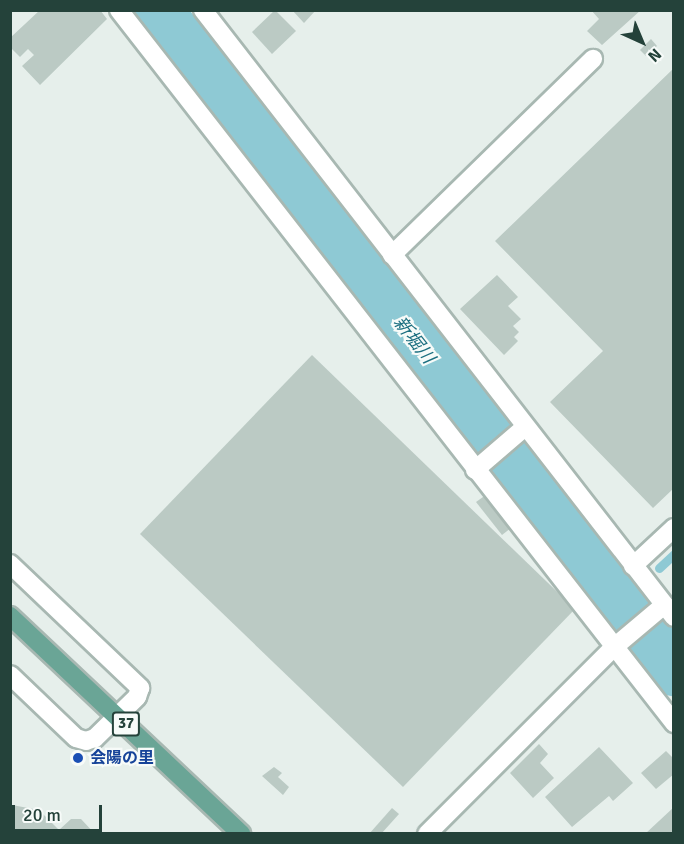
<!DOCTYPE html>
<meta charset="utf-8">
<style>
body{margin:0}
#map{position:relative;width:684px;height:844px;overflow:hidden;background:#e6efeb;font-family:Signika,"Noto Sans JP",sans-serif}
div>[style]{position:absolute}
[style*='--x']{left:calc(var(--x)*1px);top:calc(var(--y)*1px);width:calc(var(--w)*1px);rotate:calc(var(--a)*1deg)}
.stream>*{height:9px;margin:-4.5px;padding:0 4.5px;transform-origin:4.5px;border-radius:4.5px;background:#8ec9d4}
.river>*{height:54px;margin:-27px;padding:0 27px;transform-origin:27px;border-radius:27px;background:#8ec9d4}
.building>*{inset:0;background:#bbcac4}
.roads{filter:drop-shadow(2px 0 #a8b8b2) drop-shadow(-2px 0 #a8b8b2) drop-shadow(0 2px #a8b8b2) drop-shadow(0 -2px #a8b8b2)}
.minor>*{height:18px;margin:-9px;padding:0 9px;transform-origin:9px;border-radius:9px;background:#fff}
.major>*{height:18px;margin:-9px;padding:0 9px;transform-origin:9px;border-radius:9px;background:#6aa596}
.dots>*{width:16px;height:16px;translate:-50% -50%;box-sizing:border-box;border:3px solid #f7fbf9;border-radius:50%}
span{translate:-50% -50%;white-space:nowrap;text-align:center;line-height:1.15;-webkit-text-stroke:4.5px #f7fbf9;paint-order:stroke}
.shield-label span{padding:2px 4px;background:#f7fbf9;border:2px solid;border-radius:4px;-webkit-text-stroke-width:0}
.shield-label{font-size:15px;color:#24423a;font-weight:700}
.transit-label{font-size:16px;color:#164399;font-weight:700}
.left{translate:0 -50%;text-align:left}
.water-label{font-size:18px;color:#1c6f80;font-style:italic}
.frame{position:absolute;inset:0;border:12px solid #24423a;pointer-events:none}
.north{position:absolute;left:612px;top:12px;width:60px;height:60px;-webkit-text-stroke:4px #f7fbf9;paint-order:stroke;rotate:136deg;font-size:16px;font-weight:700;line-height:24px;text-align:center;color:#24423a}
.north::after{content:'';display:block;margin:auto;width:21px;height:27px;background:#24423a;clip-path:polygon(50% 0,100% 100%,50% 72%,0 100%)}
.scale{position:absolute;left:12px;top:805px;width:90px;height:27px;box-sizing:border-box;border:3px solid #24423a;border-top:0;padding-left:8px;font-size:18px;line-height:21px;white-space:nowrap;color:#24423a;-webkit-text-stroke:4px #f7fbf9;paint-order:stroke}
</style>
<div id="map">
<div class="stream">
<div style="--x:659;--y:568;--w:21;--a:-43"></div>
</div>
<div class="river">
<div style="--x:155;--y:10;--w:839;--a:51.78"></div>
</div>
<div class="building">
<div style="clip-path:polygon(40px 10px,100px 10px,107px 19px,40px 85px,22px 66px,34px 55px,28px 49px,20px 57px,10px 47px,10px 38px)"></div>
<div style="clip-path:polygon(275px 10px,296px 31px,272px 54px,252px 32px)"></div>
<div style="clip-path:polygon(292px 10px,316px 10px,304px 23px)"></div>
<div style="clip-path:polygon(591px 10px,641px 10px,602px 45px,587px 31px,599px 19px)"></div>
<div style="clip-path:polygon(651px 39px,657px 46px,646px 56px,640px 50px)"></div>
<div style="clip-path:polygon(674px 68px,674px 488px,653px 508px,550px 402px,603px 351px,495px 241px)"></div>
<div style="clip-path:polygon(497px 275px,518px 297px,508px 306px,521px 319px,513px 326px,519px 332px,514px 337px,518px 341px,504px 355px,460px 309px)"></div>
<div style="clip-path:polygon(312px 355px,575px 609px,403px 787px,140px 534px)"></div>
<div style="clip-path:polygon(490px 492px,515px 525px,502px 535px,476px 502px)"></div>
<div style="clip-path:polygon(539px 744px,548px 754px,540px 763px,554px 778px,533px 798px,510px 773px)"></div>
<div style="clip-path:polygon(599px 747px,633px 783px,613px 801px,609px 796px,572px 827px,545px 797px)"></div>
<div style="clip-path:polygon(666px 751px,674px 759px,674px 774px,656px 789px,641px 773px)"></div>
<div style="clip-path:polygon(274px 767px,282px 773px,278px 777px,289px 787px,283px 795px,262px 776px)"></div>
<div style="clip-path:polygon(12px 805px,39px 810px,59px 830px,71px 819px,81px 819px,95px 834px,10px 834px)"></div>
<div style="clip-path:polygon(674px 807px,674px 834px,645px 834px)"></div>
<div style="clip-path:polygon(392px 808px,399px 814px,381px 834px,369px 834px)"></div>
</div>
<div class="roads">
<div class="minor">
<div style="--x:119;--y:10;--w:904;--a:52.1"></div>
<div style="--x:203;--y:10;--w:768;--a:52.19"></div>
<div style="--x:392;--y:255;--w:281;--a:-44.3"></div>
<div style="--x:475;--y:470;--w:66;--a:-40.7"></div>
<div style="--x:10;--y:564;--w:180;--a:43.6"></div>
<div style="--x:140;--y:688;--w:9;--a:108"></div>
<div style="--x:137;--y:697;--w:59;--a:135.7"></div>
<div style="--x:95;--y:738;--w:9;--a:162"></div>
<div style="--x:86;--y:741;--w:10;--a:-163"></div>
<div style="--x:76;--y:738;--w:91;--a:-136.3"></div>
<div style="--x:633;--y:566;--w:56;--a:-42.8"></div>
<div style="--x:427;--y:834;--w:263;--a:-45"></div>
<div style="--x:613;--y:648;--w:67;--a:-40.1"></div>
</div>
<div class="major">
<div style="--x:10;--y:616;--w:318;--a:43.3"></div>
</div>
</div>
<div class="dots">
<div style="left:78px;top:758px;background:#1a4fb4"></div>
</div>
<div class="shield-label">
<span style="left:126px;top:724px">37</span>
</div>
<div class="transit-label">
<span class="left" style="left:90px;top:758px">会陽の里</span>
</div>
<div class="water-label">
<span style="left:414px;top:340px;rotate:52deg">新堀川</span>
</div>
<div class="frame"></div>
<div class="north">N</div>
<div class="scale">20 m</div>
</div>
